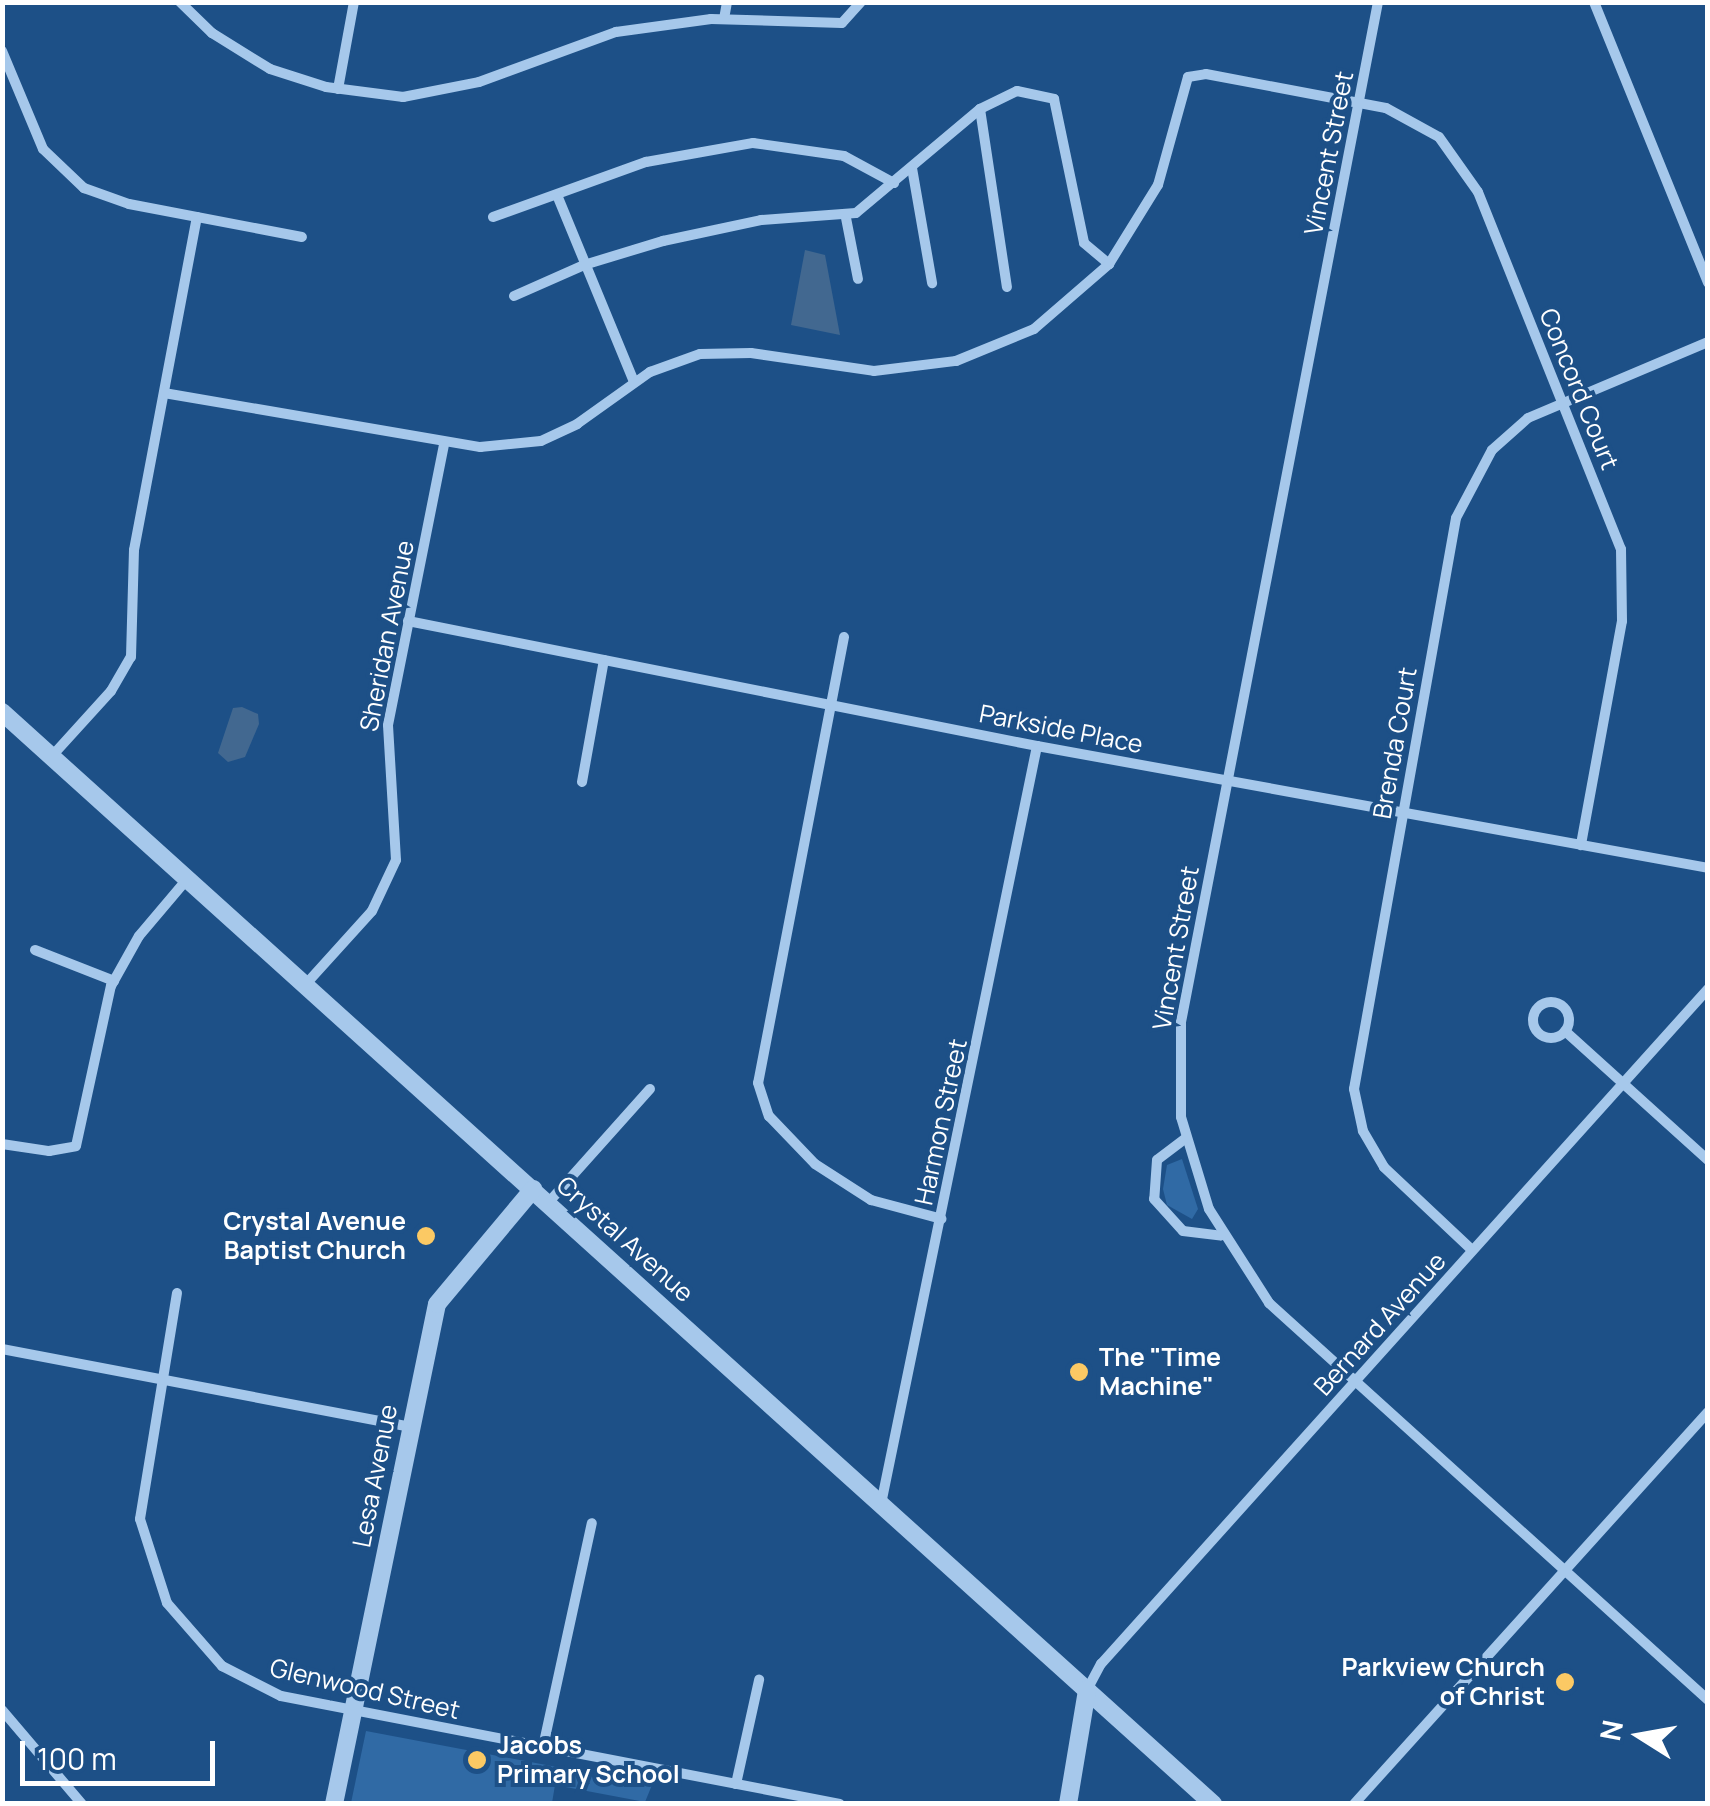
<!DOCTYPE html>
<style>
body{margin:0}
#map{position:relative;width:1710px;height:1806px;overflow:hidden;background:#1d5087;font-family:Manrope,sans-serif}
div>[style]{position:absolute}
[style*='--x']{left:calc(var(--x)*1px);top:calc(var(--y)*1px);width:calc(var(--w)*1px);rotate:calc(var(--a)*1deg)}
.green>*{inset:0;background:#306aa5}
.water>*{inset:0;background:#426890}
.minor>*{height:10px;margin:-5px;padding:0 5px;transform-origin:5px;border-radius:5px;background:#a6c8eb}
.minor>.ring{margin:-5px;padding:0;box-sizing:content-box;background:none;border:10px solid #a6c8eb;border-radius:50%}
.tertiary>*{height:18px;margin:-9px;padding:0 9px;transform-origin:9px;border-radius:9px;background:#a6c8eb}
.dots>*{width:28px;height:28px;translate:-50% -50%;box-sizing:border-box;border:5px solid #1d5087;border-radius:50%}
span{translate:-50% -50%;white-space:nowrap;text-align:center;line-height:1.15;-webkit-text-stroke:8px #1d5087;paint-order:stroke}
.street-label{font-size:25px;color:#fff}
.poi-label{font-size:25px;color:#fff;font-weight:700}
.right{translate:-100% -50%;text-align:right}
.left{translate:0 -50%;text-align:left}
.frame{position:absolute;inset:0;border:5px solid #fff;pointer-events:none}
.north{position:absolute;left:1590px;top:1686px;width:100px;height:100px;-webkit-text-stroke:8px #1d5087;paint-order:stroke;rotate:281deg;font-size:28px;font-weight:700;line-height:40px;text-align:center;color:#fff}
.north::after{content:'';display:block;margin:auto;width:35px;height:45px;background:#fff;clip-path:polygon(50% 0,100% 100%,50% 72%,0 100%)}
.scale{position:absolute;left:20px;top:1741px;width:195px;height:45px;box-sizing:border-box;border:5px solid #fff;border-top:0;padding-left:12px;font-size:30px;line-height:35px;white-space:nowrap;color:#fff;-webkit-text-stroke:8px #1d5087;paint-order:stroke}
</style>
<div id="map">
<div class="green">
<div style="clip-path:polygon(1182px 1159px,1198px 1209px,1192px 1219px,1167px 1205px,1163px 1189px,1167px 1165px)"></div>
<div style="clip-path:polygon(366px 1731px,652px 1785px,645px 1802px,555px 1785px,552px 1803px,351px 1803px)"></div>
</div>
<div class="water">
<div style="clip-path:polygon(805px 250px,825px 255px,840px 335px,791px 325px)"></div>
<div style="clip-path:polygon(242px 707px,258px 714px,259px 724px,245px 757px,228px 762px,218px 753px,233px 708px)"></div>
</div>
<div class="minor">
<div style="--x:180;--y:2;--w:45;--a:44.1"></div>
<div style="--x:212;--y:33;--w:68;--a:31.8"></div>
<div style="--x:270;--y:69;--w:59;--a:17.8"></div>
<div style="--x:326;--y:87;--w:78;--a:7.4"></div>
<div style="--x:403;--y:97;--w:77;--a:-11.2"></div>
<div style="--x:479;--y:82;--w:146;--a:-20.1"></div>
<div style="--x:616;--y:32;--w:96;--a:-7.8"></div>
<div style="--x:711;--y:19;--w:131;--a:1.7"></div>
<div style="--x:842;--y:23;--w:28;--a:-48"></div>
<div style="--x:1378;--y:2;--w:1039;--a:100.93"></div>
<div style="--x:1181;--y:1022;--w:95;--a:90"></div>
<div style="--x:1181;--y:1117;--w:96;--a:73.1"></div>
<div style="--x:1209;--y:1209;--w:112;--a:57.4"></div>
<div style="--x:1269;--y:1303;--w:592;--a:42.12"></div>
<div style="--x:1594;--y:2;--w:303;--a:67.9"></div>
<div style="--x:724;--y:19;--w:17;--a:-80"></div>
<div style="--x:2;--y:51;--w:106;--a:67.3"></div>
<div style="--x:43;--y:149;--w:57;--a:43.6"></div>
<div style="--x:84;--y:188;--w:48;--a:19.6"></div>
<div style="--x:129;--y:204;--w:176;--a:10.8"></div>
<div style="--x:338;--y:89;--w:88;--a:-79.6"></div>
<div style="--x:980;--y:109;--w:180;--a:81.4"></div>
<div style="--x:912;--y:168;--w:117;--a:80.1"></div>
<div style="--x:557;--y:195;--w:202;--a:67.6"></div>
<div style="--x:493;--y:217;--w:163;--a:-19.8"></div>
<div style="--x:646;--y:162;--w:109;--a:-10.1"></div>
<div style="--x:753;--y:143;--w:92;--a:8.1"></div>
<div style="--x:844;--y:156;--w:57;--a:28.4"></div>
<div style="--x:846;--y:218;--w:62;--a:78.9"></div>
<div style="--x:514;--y:296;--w:77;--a:-23.9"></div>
<div style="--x:584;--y:265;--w:83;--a:-16.9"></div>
<div style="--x:663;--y:241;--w:100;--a:-12.1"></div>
<div style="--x:761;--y:220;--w:95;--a:-4.2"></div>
<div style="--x:856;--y:213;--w:162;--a:-40"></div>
<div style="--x:980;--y:109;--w:41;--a:-25.9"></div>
<div style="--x:1017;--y:91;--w:38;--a:12"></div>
<div style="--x:1054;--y:99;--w:147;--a:78.2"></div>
<div style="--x:1084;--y:243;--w:33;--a:40"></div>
<div style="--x:164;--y:393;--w:321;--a:9.7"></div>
<div style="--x:480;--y:447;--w:61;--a:-5.6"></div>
<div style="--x:541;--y:441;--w:40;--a:-25"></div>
<div style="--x:577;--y:424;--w:90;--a:-35.5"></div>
<div style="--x:650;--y:372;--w:53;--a:-19.8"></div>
<div style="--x:700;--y:354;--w:51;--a:-1.1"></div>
<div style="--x:751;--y:353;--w:124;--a:8.3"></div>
<div style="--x:874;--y:371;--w:83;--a:-7"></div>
<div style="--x:956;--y:361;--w:84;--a:-22.3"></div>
<div style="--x:1034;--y:329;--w:99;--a:-40.9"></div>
<div style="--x:1109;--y:264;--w:93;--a:-58.2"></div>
<div style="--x:1158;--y:185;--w:112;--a:-74.5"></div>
<div style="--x:1188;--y:77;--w:18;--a:-9"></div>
<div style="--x:1206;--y:74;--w:183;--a:10.7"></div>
<div style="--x:1386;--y:108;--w:60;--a:28.7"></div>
<div style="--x:1439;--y:137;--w:67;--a:54.7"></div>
<div style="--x:1478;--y:192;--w:385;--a:68.2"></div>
<div style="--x:1621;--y:549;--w:72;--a:89.2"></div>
<div style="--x:1622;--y:621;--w:228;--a:100.4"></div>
<div style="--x:408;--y:621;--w:641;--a:11.24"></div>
<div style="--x:1037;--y:746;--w:682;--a:10.3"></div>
<div style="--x:844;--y:637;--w:454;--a:100.9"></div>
<div style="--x:758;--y:1083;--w:35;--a:72"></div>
<div style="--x:769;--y:1116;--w:66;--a:46.2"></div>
<div style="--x:815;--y:1164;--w:67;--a:32.7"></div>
<div style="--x:871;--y:1200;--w:73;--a:15"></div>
<div style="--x:52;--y:756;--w:88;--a:-47.8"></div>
<div style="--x:111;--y:691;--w:39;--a:-60"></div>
<div style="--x:131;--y:657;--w:107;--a:-88.4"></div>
<div style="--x:134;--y:550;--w:339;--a:-79.3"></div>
<div style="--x:582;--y:782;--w:124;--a:-79.8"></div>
<div style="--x:35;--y:950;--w:85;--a:21.4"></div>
<div style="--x:306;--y:984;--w:98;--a:-47.9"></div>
<div style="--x:372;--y:911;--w:56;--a:-64.8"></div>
<div style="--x:396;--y:860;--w:135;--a:-93.4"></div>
<div style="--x:388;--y:725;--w:287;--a:-78.7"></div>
<div class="ring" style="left:1533px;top:1002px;width:26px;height:26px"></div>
<div style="--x:1565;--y:1031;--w:193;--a:42.1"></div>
<div style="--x:1186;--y:1138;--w:36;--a:143"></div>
<div style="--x:1157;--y:1160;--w:39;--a:94"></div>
<div style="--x:1154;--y:1199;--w:43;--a:47.8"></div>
<div style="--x:1183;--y:1231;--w:38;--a:7"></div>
<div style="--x:2;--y:1144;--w:48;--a:8.5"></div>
<div style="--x:49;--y:1151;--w:27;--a:-10"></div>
<div style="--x:76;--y:1146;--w:164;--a:-77.7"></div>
<div style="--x:111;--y:986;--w:57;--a:-60.8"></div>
<div style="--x:139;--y:936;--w:76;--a:-49.8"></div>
<div style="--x:548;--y:1203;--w:153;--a:-48.2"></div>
<div style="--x:1472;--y:1250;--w:121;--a:-136.7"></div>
<div style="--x:1384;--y:1167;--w:42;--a:-120.3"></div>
<div style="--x:1363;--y:1131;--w:43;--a:-102.1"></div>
<div style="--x:1354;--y:1089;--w:580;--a:-79.87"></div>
<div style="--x:1456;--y:518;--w:77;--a:-62.1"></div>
<div style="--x:1492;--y:450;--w:48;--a:-41.6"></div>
<div style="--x:1528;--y:418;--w:195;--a:-22.9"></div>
<div style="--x:177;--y:1293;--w:229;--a:99.3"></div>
<div style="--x:140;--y:1519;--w:88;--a:72.2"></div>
<div style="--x:167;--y:1603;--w:84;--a:48.9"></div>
<div style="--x:222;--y:1666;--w:66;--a:27"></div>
<div style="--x:281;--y:1696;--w:569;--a:10.93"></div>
<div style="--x:2;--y:1349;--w:415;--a:10.8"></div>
<div style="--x:881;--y:1504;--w:774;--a:-78.37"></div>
<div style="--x:1087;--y:1690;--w:30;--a:-62"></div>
<div style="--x:1101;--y:1664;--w:908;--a:-48.04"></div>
<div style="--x:2;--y:1710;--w:123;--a:49.6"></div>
<div style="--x:543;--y:1747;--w:229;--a:-77.7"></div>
<div style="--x:736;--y:1784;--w:107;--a:-77.5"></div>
<div style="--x:1354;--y:1804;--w:528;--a:-47.92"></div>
</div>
<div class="tertiary">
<div style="--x:2;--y:712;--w:1631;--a:42.04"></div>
<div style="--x:334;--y:1804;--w:510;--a:-78.36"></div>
<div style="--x:437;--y:1304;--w:150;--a:-50.1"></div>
<div style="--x:1068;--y:1804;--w:116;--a:-80.5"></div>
</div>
<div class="dots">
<div style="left:426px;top:1236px;background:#fbc964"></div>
<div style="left:1079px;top:1372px;background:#fbc964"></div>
<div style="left:1565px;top:1682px;background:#fbc964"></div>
<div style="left:477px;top:1760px;background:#fbc964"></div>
</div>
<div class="street-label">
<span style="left:1329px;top:153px;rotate:-79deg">Vincent Street</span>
<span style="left:1579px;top:389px;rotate:68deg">Concord Court</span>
<span style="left:387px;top:636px;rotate:-79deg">Sheridan Avenue</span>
<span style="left:1061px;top:729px;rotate:11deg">Parkside Place</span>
<span style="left:1395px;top:743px;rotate:-80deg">Brenda Court</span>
<span style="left:1176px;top:948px;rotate:-80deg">Vincent Street</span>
<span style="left:941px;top:1122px;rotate:-78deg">Harmon Street</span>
<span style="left:625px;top:1239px;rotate:42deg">Crystal Avenue</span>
<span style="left:1380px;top:1324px;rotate:-48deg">Bernard Avenue</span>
<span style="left:375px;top:1476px;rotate:-79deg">Lesa Avenue</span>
<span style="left:365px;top:1689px;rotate:13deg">Glenwood Street</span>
</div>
<div class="poi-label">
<span class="right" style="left:406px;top:1236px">Crystal Avenue<br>Baptist Church</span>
<span class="left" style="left:1099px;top:1372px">The "Time<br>Machine"</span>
<span class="right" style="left:1545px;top:1682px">Parkview Church<br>of Christ</span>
<span class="left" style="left:497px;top:1760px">Jacobs<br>Primary School</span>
</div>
<div class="frame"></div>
<div class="north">N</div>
<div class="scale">100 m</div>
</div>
